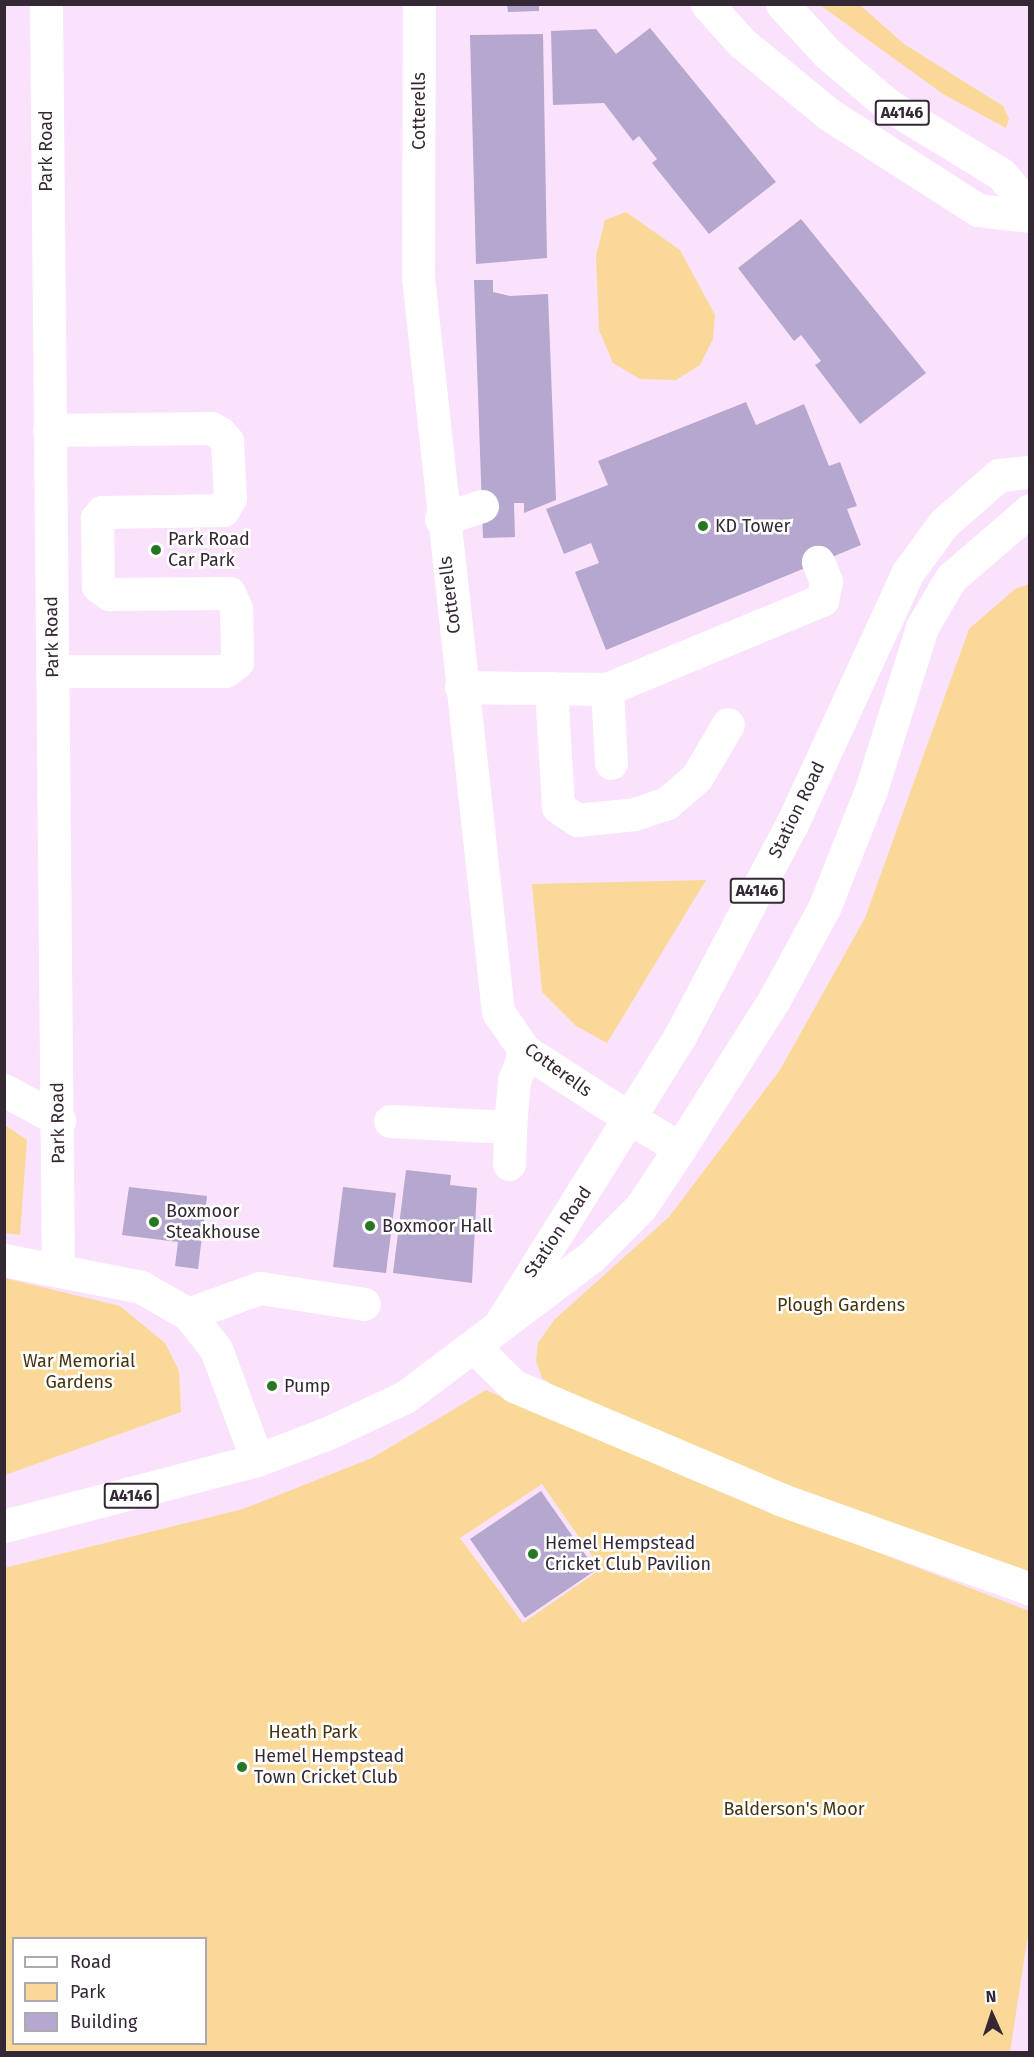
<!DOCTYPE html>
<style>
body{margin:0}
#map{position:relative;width:1034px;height:2057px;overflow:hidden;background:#fae2fd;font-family:"Fira Sans",sans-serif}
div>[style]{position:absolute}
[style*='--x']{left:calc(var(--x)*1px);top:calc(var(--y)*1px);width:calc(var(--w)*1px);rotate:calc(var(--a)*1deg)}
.green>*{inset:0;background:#fad898}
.building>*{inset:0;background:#b5a7cd}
.minor>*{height:33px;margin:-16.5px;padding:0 16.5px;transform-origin:16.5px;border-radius:16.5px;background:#fff}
.major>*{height:33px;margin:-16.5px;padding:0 16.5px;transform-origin:16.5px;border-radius:16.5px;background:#fff}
.dots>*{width:16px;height:16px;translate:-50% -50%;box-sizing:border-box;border:3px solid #fff;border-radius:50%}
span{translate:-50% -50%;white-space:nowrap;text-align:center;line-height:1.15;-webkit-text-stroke:5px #fff;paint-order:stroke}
.shield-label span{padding:2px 4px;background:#fff;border:2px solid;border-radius:4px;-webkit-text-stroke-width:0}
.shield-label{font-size:16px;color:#342835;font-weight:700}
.street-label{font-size:18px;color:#342835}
.poi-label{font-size:18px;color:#342835}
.left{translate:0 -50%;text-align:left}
.park-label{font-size:18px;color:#46340c}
.frame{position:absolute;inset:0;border:6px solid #342835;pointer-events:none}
.legend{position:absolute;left:12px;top:1937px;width:195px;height:108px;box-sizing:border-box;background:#fff;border:2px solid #aea9ae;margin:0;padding:8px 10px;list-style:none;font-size:18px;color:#342835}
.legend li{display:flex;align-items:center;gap:12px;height:30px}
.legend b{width:30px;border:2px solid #aea9ae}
.north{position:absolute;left:962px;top:1985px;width:60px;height:60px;-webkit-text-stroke:4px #fff;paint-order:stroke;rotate:357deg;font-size:16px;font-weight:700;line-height:24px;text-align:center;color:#342835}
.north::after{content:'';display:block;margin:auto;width:21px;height:27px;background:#342835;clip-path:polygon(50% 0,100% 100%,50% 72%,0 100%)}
</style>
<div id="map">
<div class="green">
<div style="clip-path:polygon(820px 5px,860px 5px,904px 44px,1003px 106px,1009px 119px,1006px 128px,943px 94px)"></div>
<div style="clip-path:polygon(626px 212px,680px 250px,715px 315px,713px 339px,700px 365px,676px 380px,640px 379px,613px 363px,599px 330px,596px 256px,605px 220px)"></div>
<div style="clip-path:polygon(1029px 584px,1029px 1582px,863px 1520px,562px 1391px,542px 1378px,536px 1361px,538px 1343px,554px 1320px,669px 1217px,780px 1070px,865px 918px,969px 629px,1015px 589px)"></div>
<div style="clip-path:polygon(706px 880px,607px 1043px,576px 1026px,542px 992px,532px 884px)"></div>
<div style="clip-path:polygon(5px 1125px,27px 1140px,20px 1235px,5px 1233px)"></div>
<div style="clip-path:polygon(4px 1278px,120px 1306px,165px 1343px,179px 1371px,181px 1412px,5px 1475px)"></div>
<div style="clip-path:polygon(evenodd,486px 1390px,697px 1482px,1029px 1611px,1029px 1928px,1010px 2052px,5px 2052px,4px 1568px,243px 1509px,372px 1458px,486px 1390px,542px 1484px,601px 1569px,523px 1623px,460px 1538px,542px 1484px,486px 1390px,14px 1938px,206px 1938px,206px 2044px,14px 2044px,14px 1938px)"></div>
</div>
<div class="building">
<div style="clip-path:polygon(507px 4px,539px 4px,539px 11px,508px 12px)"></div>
<div style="clip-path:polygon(650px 28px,776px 182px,709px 234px,652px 163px,657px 159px,639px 136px,633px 141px,604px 103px,553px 105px,551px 31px,596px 29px,616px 54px)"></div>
<div style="clip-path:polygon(543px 34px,547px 258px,476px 264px,470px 35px)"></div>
<div style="clip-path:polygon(801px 219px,926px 373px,860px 424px,815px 365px,821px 361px,801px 335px,794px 341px,738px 268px)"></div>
<div style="clip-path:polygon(474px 280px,493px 280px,493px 292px,510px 296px,548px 294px,556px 500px,524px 513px,524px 503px,514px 503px,515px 537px,483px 538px)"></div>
<div style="clip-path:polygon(746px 402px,756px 425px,804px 404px,829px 466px,840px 462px,857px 506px,847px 509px,861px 545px,606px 650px,575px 572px,599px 563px,591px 543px,564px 554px,546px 509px,608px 485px,598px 461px)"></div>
<div style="clip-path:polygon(406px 1170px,451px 1175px,450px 1185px,477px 1188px,472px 1283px,393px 1273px)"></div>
<div style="clip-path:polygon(129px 1187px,207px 1196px,198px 1269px,175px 1266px,178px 1242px,122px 1235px)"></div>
<div style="clip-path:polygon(343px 1187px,396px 1193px,386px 1273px,333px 1267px)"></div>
<div style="clip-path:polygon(541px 1491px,596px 1570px,525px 1618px,470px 1539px)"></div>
</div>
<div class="minor">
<div style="--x:46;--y:4;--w:1266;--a:89.46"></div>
<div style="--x:419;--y:4;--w:273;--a:90.2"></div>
<div style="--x:418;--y:277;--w:739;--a:83.79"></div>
<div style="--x:498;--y:1012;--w:47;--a:55.3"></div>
<div style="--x:525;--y:1051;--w:126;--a:32.7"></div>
<div style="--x:49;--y:430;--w:162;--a:-0.7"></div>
<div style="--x:211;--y:428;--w:10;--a:29"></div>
<div style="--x:220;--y:433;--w:11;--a:49"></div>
<div style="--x:227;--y:441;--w:57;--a:87"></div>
<div style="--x:230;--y:498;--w:14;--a:120"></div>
<div style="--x:223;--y:510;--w:121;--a:179.1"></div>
<div style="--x:102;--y:512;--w:8;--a:130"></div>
<div style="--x:97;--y:518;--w:68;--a:89.2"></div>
<div style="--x:98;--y:586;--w:14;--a:36"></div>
<div style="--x:109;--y:594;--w:120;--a:-0.5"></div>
<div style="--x:229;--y:593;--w:17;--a:65"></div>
<div style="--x:236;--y:608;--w:54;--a:88.9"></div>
<div style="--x:237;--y:662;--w:15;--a:143"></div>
<div style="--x:225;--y:671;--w:172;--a:180"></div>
<div style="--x:441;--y:519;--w:43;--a:-17.6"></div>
<div style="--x:461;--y:687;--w:146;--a:0.8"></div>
<div style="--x:607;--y:689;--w:233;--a:-22.5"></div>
<div style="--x:822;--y:600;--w:19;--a:-78"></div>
<div style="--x:826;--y:581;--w:21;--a:-113"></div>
<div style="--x:551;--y:688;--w:119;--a:86.6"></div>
<div style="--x:558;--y:807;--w:23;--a:34"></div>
<div style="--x:577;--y:820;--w:58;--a:-5.9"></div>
<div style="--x:635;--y:814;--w:34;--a:-19"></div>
<div style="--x:667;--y:803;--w:40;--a:-41"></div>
<div style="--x:697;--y:777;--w:61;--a:-59.7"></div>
<div style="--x:607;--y:689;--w:74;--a:86.9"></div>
<div style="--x:4;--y:1090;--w:63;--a:28.6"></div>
<div style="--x:390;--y:1121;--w:120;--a:2.9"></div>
<div style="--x:510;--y:1127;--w:46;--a:-85"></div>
<div style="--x:514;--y:1081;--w:32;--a:-70"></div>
<div style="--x:509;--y:1164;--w:37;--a:-88"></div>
<div style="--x:4;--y:1260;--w:140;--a:11.1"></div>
<div style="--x:141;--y:1287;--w:54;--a:29.9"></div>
<div style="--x:188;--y:1314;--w:45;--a:51.3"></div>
<div style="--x:216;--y:1349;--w:118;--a:69.7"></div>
<div style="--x:188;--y:1314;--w:77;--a:-19.9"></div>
<div style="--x:260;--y:1288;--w:105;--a:8.7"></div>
<div style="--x:475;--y:1348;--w:54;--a:44.3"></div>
<div style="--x:514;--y:1386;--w:291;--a:23"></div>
<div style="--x:782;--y:1500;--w:263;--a:19.7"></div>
</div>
<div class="major">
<div style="--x:707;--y:4;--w:51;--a:48.2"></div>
<div style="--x:741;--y:42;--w:115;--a:39.4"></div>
<div style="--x:830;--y:115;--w:176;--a:32.7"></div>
<div style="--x:978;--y:210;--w:52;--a:6.6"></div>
<div style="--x:782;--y:4;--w:67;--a:47.4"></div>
<div style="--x:827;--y:53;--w:80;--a:40.4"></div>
<div style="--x:888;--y:105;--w:132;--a:31.4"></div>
<div style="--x:1001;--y:174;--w:45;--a:49.5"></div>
<div style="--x:631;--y:1119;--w:57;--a:30.6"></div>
<div style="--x:502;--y:1321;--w:336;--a:-58"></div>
<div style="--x:680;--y:1036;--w:240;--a:-62.2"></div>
<div style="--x:792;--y:824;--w:277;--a:-65.3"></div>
<div style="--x:908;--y:572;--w:61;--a:-53.7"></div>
<div style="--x:944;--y:523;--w:73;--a:-41.1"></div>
<div style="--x:999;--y:475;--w:31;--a:-6"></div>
<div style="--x:4;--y:1526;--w:261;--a:-14.6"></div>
<div style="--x:257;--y:1460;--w:76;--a:-20.8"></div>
<div style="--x:328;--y:1433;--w:85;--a:-25.1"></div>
<div style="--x:405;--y:1397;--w:233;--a:-37"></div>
<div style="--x:591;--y:1257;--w:69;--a:-45"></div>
<div style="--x:640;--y:1208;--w:72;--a:-56.3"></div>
<div style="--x:680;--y:1148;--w:175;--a:-57.6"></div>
<div style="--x:774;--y:1000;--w:105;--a:-61.5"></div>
<div style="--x:824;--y:908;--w:127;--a:-68.3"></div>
<div style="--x:871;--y:790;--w:171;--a:-72.6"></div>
<div style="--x:922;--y:627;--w:57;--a:-59.4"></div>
<div style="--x:951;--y:578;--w:104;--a:-40.7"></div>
</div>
<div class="dots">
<div style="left:703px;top:526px;background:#267721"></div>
<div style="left:156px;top:550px;background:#267721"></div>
<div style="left:154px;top:1222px;background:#267721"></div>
<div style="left:370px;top:1226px;background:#267721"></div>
<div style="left:272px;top:1386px;background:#267721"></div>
<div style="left:533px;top:1554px;background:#267721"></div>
<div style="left:242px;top:1767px;background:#267721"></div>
</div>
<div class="shield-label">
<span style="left:902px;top:113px">A4146</span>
<span style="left:757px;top:891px">A4146</span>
<span style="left:131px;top:1496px">A4146</span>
</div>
<div class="street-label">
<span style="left:419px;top:111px;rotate:-90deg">Cotterells</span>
<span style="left:46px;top:151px;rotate:-90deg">Park Road</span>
<span style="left:450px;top:595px;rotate:-97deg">Cotterells</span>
<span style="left:52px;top:637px;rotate:-91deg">Park Road</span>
<span style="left:797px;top:810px;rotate:-64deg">Station Road</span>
<span style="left:558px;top:1070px;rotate:36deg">Cotterells</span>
<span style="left:58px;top:1123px;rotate:-91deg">Park Road</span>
<span style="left:558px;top:1232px;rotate:-56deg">Station Road</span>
</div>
<div class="poi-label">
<span class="left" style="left:715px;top:526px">KD Tower</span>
<span class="left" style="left:168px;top:550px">Park Road<br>Car Park</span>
<span class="left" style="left:166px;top:1222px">Boxmoor<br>Steakhouse</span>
<span class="left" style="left:382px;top:1226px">Boxmoor Hall</span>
<span class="left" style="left:284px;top:1386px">Pump</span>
<span class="left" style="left:545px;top:1554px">Hemel Hempstead<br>Cricket Club Pavilion</span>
<span class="left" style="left:254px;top:1767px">Hemel Hempstead<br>Town Cricket Club</span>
</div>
<div class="park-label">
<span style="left:841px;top:1305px">Plough Gardens</span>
<span style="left:79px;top:1372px">War Memorial<br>Gardens</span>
<span style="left:313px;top:1732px">Heath Park</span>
<span style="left:794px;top:1809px">Balderson's Moor</span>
</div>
<div class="frame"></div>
<ul class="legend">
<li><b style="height:8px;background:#fff"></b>Road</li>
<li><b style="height:16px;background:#fad898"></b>Park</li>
<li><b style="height:16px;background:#b5a7cd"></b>Building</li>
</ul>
<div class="north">N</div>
</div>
